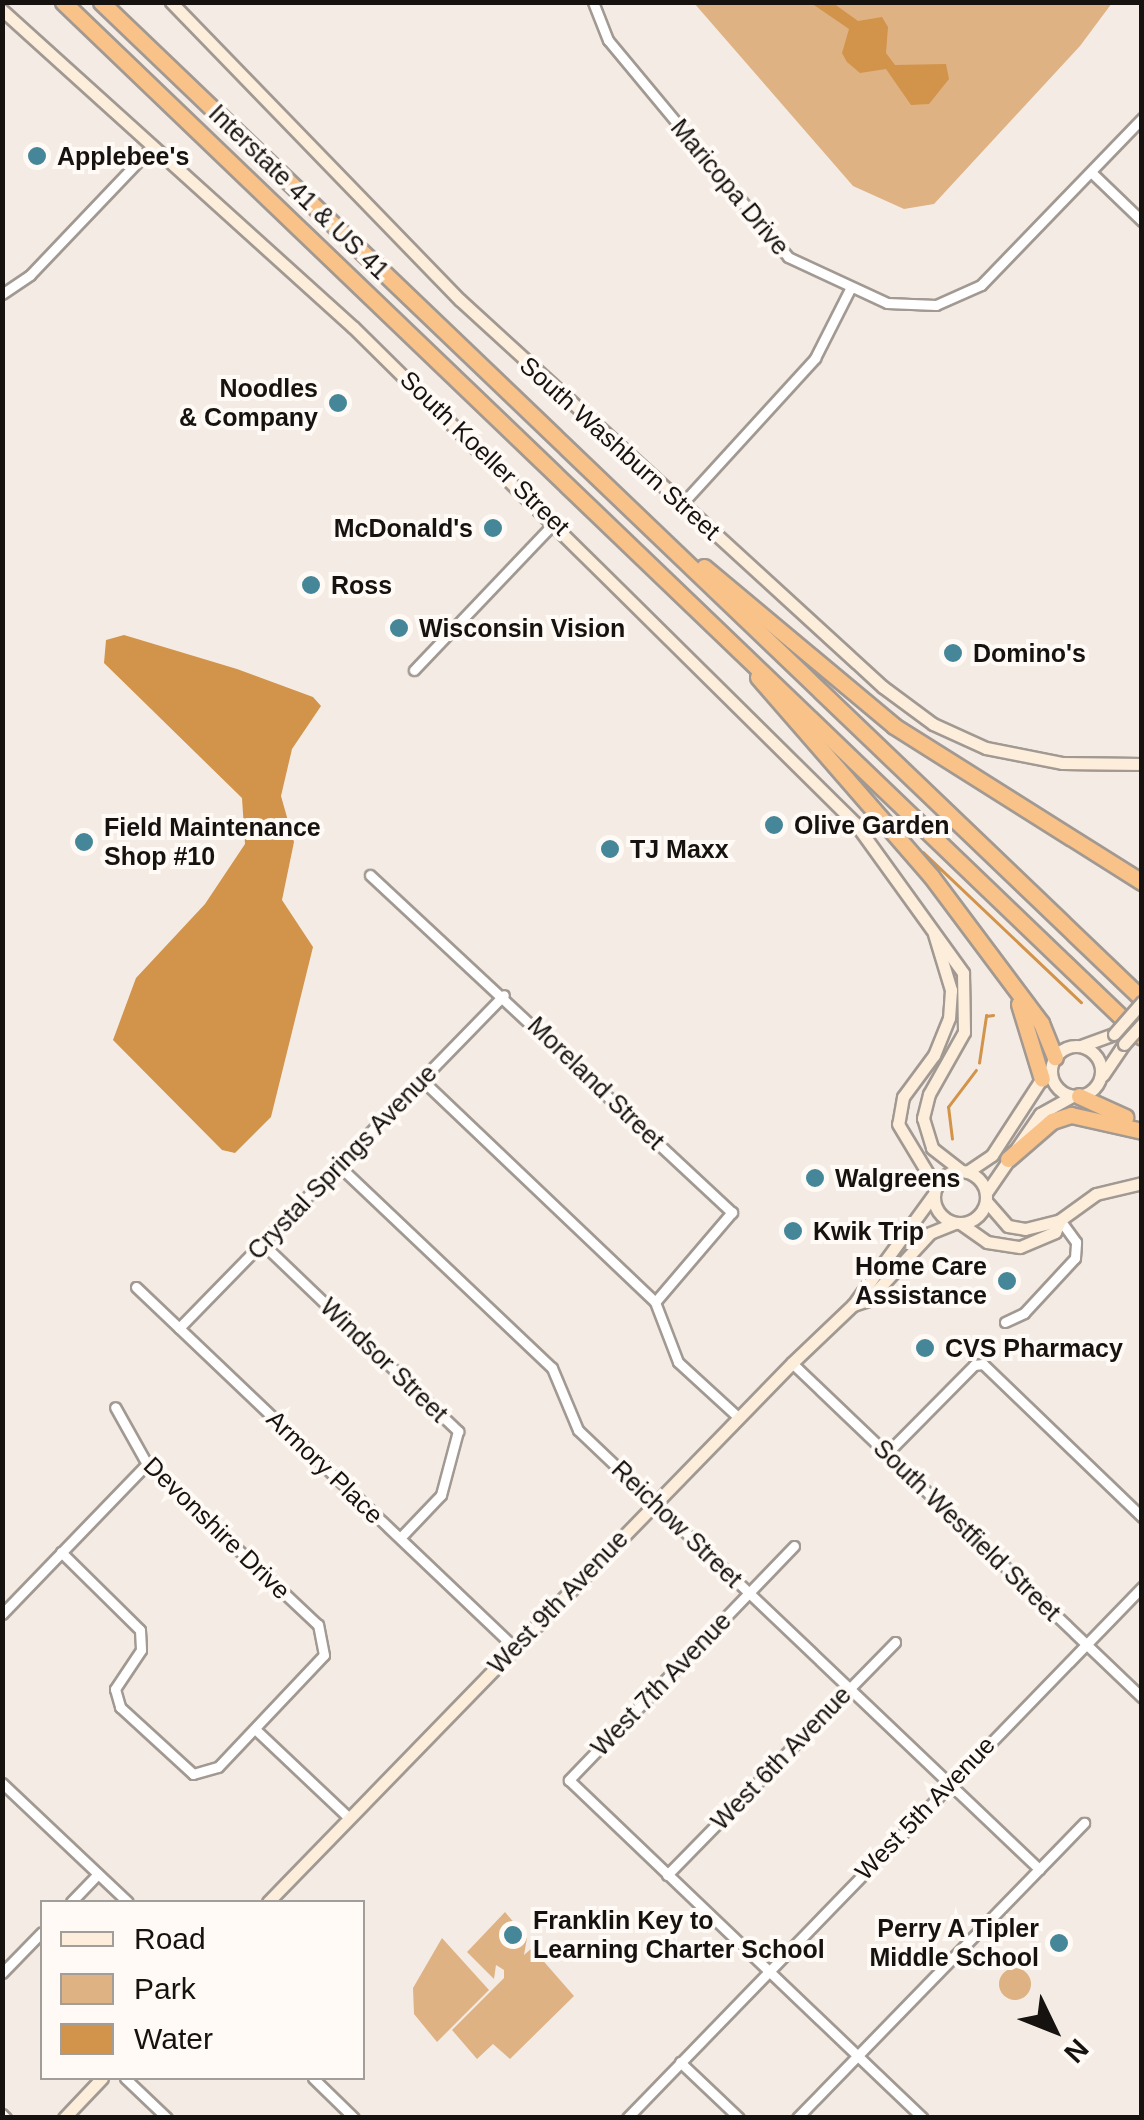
<!DOCTYPE html>
<style>
body{margin:0}
#map{position:relative;width:1144px;height:2120px;overflow:hidden;background:#f4ece4;font-family:Helvetica,sans-serif}
div>[style]{position:absolute}
[style*='--x']{left:calc(var(--x)*1px);top:calc(var(--y)*1px);width:calc(var(--w)*1px);rotate:calc(var(--a)*1deg)}
.green>*{inset:0;background:#dfb283}
.round{border-radius:50%}
.water>*{inset:0;background:#d2934a}
.stream>*{height:2.5px;margin:-1.25px;padding:0 1.25px;transform-origin:1.25px;border-radius:1.25px;background:#d2934a}
.roads{filter:drop-shadow(2px 0 #a19992) drop-shadow(-2px 0 #a19992) drop-shadow(0 2px #a19992) drop-shadow(0 -2px #a19992)}
.street>*{height:9px;margin:-4.5px;padding:0 4.5px;transform-origin:4.5px;border-radius:4.5px;background:#fff}
.secondary>*{height:11px;margin:-5.5px;padding:0 5.5px;transform-origin:5.5px;border-radius:5.5px;background:#fdeddb}
.secondary>.ring{margin:-5.5px;padding:0;box-sizing:content-box;background:none;border:11px solid #fdeddb;border-radius:50%}
.highway>*{height:15px;margin:-7.5px;padding:0 7.5px;transform-origin:7.5px;border-radius:7.5px;background:#f9c288}
.bridges{filter:drop-shadow(2px 0 #a19992) drop-shadow(-2px 0 #a19992) drop-shadow(0 2px #a19992) drop-shadow(0 -2px #a19992)}
.secondary-bridge>*{height:11px;margin:-5.5px;padding:0 5.5px;transform-origin:5.5px;border-radius:5.5px;background:#fdeddb}
.dots>*{width:28px;height:28px;translate:-50% -50%;box-sizing:border-box;border:5px solid #fffaf5;border-radius:50%}
span{translate:-50% -50%;white-space:nowrap;text-align:center;line-height:1.15;-webkit-text-stroke:8px #fffaf5;paint-order:stroke}
.poi-label{font-size:25px;color:#15120f;font-weight:700}
.left{translate:0 -50%;text-align:left}
.right{translate:-100% -50%;text-align:right}
.street-label{font-size:25px;color:#15120f}
.frame{position:absolute;inset:0;border:5px solid #15120f;pointer-events:none}
.legend{position:absolute;left:40px;top:1900px;width:325px;height:180px;box-sizing:border-box;background:#fffaf5;border:2px solid #a19d99;margin:0;padding:12px 18px;list-style:none;font-size:30px;color:#15120f}
.legend li{display:flex;align-items:center;gap:20px;height:50px}
.legend b{width:50px;border:2px solid #a19d99}
.north{position:absolute;left:1004px;top:1980px;width:100px;height:100px;-webkit-text-stroke:8px #fffaf5;paint-order:stroke;rotate:133deg;font-size:28px;font-weight:700;line-height:40px;text-align:center;color:#15120f}
.north::after{content:'';display:block;margin:auto;width:35px;height:45px;background:#15120f;clip-path:polygon(50% 0,100% 100%,50% 72%,0 100%)}
</style>
<div id="map">
<div class="green">
<div style="clip-path:polygon(694px 3px,1112px 3px,1080px 46px,934px 204px,904px 209px,853px 186px)"></div>
<div style="clip-path:polygon(505px 1912px,527px 1938px,524px 1955px,532px 1948px,574px 1996px,510px 2059px,493px 2044px,477px 2059px,452px 2030px,504px 1978px,504px 1970px,496px 1965px,494px 1979px,467px 1952px)"></div>
<div style="clip-path:polygon(442px 1938px,489px 1990px,437px 2042px,414px 2014px,413px 1988px)"></div>
<div class="round" style="left:999px;top:1968px;width:32px;height:32px"></div>
</div>
<div class="water">
<div style="clip-path:polygon(811px 3px,833px 3px,858px 21px,882px 17px,888px 27px,886px 53px,895px 65px,946px 64px,949px 79px,929px 104px,911px 105px,886px 69px,860px 73px,847px 62px,842px 53px,849px 29px)"></div>
<div style="clip-path:polygon(124px 635px,237px 669px,313px 697px,321px 706px,292px 749px,281px 796px,294px 842px,282px 900px,313px 947px,271px 1117px,235px 1153px,222px 1150px,113px 1040px,136px 978px,205px 904px,245px 844px,242px 798px,104px 663px,106px 640px)"></div>
</div>
<div class="stream">
<div style="--x:923;--y:852;--w:218;--a:43.5"></div>
<div style="--x:979;--y:1063;--w:48;--a:-81.5"></div>
<div style="--x:986;--y:1016;--w:7;--a:-8"></div>
<div style="--x:952;--y:1139;--w:32;--a:-97"></div>
<div style="--x:948;--y:1107;--w:46;--a:-52.9"></div>
</div>
<div class="roads">
<div class="street">
<div style="--x:593;--y:2;--w:41;--a:68.5"></div>
<div style="--x:608;--y:40;--w:282;--a:50.3"></div>
<div style="--x:788;--y:257;--w:109;--a:24.9"></div>
<div style="--x:887;--y:303;--w:49;--a:2.3"></div>
<div style="--x:936;--y:305;--w:49;--a:-24"></div>
<div style="--x:981;--y:285;--w:232;--a:-46"></div>
<div style="--x:1091;--y:172;--w:71;--a:43.9"></div>
<div style="--x:2;--y:294;--w:34;--a:-34"></div>
<div style="--x:30;--y:275;--w:178;--a:-46.4"></div>
<div style="--x:681;--y:505;--w:199;--a:-47.6"></div>
<div style="--x:815;--y:358;--w:77;--a:-63.1"></div>
<div style="--x:414;--y:670;--w:203;--a:-46.4"></div>
<div style="--x:370;--y:875;--w:495;--a:43"></div>
<div style="--x:732;--y:1212;--w:118;--a:130.5"></div>
<div style="--x:422;--y:1080;--w:322;--a:43.6"></div>
<div style="--x:655;--y:1302;--w:64;--a:69"></div>
<div style="--x:678;--y:1362;--w:81;--a:42.5"></div>
<div style="--x:338;--y:1165;--w:295;--a:43.5"></div>
<div style="--x:552;--y:1368;--w:67;--a:67.2"></div>
<div style="--x:578;--y:1430;--w:637;--a:43.6"></div>
<div style="--x:262;--y:1243;--w:272;--a:43.8"></div>
<div style="--x:458;--y:1431;--w:66;--a:104.9"></div>
<div style="--x:441;--y:1495;--w:59;--a:133.6"></div>
<div style="--x:136;--y:1287;--w:522;--a:43.6"></div>
<div style="--x:1005;--y:1322;--w:21;--a:-25"></div>
<div style="--x:1024;--y:1313;--w:75;--a:-47.2"></div>
<div style="--x:1075;--y:1258;--w:16;--a:-86"></div>
<div style="--x:1076;--y:1242;--w:27;--a:-126"></div>
<div style="--x:179;--y:1328;--w:465;--a:-45.7"></div>
<div style="--x:792;--y:1363;--w:484;--a:43.7"></div>
<div style="--x:887;--y:1453;--w:124;--a:-45.3"></div>
<div style="--x:974;--y:1365;--w:9;--a:-6"></div>
<div style="--x:983;--y:1364;--w:221;--a:43.9"></div>
<div style="--x:794;--y:1546;--w:325;--a:133.9"></div>
<div style="--x:569;--y:1780;--w:489;--a:43.7"></div>
<div style="--x:61;--y:1552;--w:111;--a:44.6"></div>
<div style="--x:140;--y:1630;--w:20;--a:87"></div>
<div style="--x:141;--y:1650;--w:47;--a:123.7"></div>
<div style="--x:115;--y:1689;--w:19;--a:74"></div>
<div style="--x:120;--y:1707;--w:99;--a:42.5"></div>
<div style="--x:193;--y:1774;--w:26;--a:-16"></div>
<div style="--x:218;--y:1767;--w:154;--a:-46.6"></div>
<div style="--x:324;--y:1655;--w:31;--a:-101"></div>
<div style="--x:318;--y:1625;--w:235;--a:-136.7"></div>
<div style="--x:147;--y:1464;--w:65;--a:-119.3"></div>
<div style="--x:2;--y:1614;--w:209;--a:-46"></div>
<div style="--x:255;--y:1729;--w:129;--a:43.4"></div>
<div style="--x:2;--y:1783;--w:173;--a:43.4"></div>
<div style="--x:667;--y:1875;--w:326;--a:-45.6"></div>
<div style="--x:71;--y:1902;--w:39;--a:-46"></div>
<div style="--x:2;--y:1973;--w:57;--a:-45.7"></div>
<div style="--x:680;--y:2062;--w:81;--a:43.5"></div>
<div style="--x:125;--y:2078;--w:58;--a:43.6"></div>
<div style="--x:313;--y:2078;--w:57;--a:44.3"></div>
<div style="--x:2;--y:2114;--w:6;--a:45"></div>
<div style="--x:627;--y:2118;--w:740;--a:-45.88"></div>
<div style="--x:797;--y:2118;--w:412;--a:-45.8"></div>
</div>
<div class="secondary">
<div style="--x:171;--y:2;--w:415;--a:45.9"></div>
<div style="--x:460;--y:300;--w:573;--a:42.46"></div>
<div style="--x:883;--y:687;--w:62;--a:36.5"></div>
<div style="--x:933;--y:724;--w:58;--a:24.4"></div>
<div style="--x:986;--y:748;--w:77;--a:11.2"></div>
<div style="--x:1062;--y:763;--w:80;--a:0.7"></div>
<div style="--x:2;--y:10;--w:473;--a:42.1"></div>
<div style="--x:353;--y:327;--w:706;--a:44.66"></div>
<div style="--x:855;--y:823;--w:185;--a:54.2"></div>
<div style="--x:963;--y:973;--w:59;--a:89"></div>
<div style="--x:964;--y:1032;--w:71;--a:119.4"></div>
<div style="--x:929;--y:1094;--w:25;--a:104"></div>
<div style="--x:923;--y:1118;--w:31;--a:73"></div>
<div style="--x:932;--y:1148;--w:37;--a:38"></div>
<div style="--x:934;--y:934;--w:59;--a:73.1"></div>
<div style="--x:951;--y:990;--w:28;--a:94"></div>
<div style="--x:949;--y:1018;--w:40;--a:112"></div>
<div style="--x:934;--y:1055;--w:52;--a:126.4"></div>
<div style="--x:903;--y:1097;--w:27;--a:100"></div>
<div style="--x:898;--y:1124;--w:74;--a:58.9"></div>
<div class="ring" style="left:1051px;top:1046px;width:39px;height:39px"></div>
<div style="--x:1081;--y:1046;--w:35;--a:-20"></div>
<div style="--x:1103;--y:1075;--w:37;--a:-56"></div>
<div class="ring" style="left:934px;top:1171px;width:41px;height:41px"></div>
<div style="--x:967;--y:1172;--w:30;--a:-34"></div>
<div style="--x:992;--y:1155;--w:99;--a:-57"></div>
<div style="--x:986;--y:1193;--w:96;--a:-55.6"></div>
<div style="--x:1040;--y:1114;--w:37;--a:-29"></div>
<div style="--x:986;--y:1201;--w:33;--a:49"></div>
<div style="--x:1008;--y:1226;--w:17;--a:10"></div>
<div style="--x:1025;--y:1229;--w:36;--a:-14"></div>
<div style="--x:1060;--y:1220;--w:44;--a:-35.8"></div>
<div style="--x:1096;--y:1194;--w:47;--a:-13.4"></div>
<div style="--x:960;--y:1223;--w:33;--a:35"></div>
<div style="--x:987;--y:1242;--w:33;--a:9"></div>
<div style="--x:1020;--y:1247;--w:38;--a:-23"></div>
<div style="--x:1055;--y:1232;--w:13;--a:-67"></div>
<div style="--x:853;--y:1305;--w:137;--a:-53.9"></div>
<div style="--x:268;--y:1902;--w:752;--a:-45.81"></div>
<div style="--x:792;--y:1363;--w:84;--a:-43.6"></div>
<div style="--x:853;--y:1305;--w:16;--a:-18"></div>
<div style="--x:868;--y:1300;--w:91;--a:-47.2"></div>
<div style="--x:930;--y:1233;--w:27;--a:-22"></div>
<div style="--x:64;--y:2118;--w:55;--a:-46.5"></div>
</div>
<div class="highway">
<div style="--x:63;--y:2;--w:1495;--a:43.81"></div>
<div style="--x:101;--y:2;--w:1441;--a:43.76"></div>
<div style="--x:704;--y:567;--w:248;--a:39.9"></div>
<div style="--x:894;--y:726;--w:293;--a:32.2"></div>
<div style="--x:758;--y:677;--w:264;--a:49"></div>
<div style="--x:931;--y:876;--w:184;--a:53.2"></div>
<div style="--x:1041;--y:1023;--w:37;--a:68"></div>
<div style="--x:1019;--y:1004;--w:78;--a:73"></div>
<div style="--x:1079;--y:1096;--w:51;--a:24.5"></div>
<div style="--x:1008;--y:1159;--w:58;--a:-40.8"></div>
<div style="--x:1052;--y:1121;--w:20;--a:-18"></div>
<div style="--x:1071;--y:1115;--w:73;--a:12.7"></div>
</div>
</div>
<div class="bridges">
<div class="secondary-bridge">
<div style="--x:1114;--y:1034;--w:43;--a:-48.8"></div>
<div style="--x:1124;--y:1044;--w:27;--a:-48"></div>
</div>
</div>
<div class="dots">
<div style="left:37px;top:156px;background:#458698"></div>
<div style="left:338px;top:403px;background:#458698"></div>
<div style="left:493px;top:528px;background:#458698"></div>
<div style="left:311px;top:585px;background:#458698"></div>
<div style="left:399px;top:628px;background:#458698"></div>
<div style="left:953px;top:653px;background:#458698"></div>
<div style="left:774px;top:825px;background:#458698"></div>
<div style="left:84px;top:842px;background:#458698"></div>
<div style="left:610px;top:849px;background:#458698"></div>
<div style="left:815px;top:1178px;background:#458698"></div>
<div style="left:793px;top:1231px;background:#458698"></div>
<div style="left:1007px;top:1281px;background:#458698"></div>
<div style="left:925px;top:1348px;background:#458698"></div>
<div style="left:513px;top:1935px;background:#458698"></div>
<div style="left:1059px;top:1943px;background:#458698"></div>
</div>
<div class="poi-label">
<span class="left" style="left:57px;top:156px">Applebee's</span>
<span class="right" style="left:318px;top:403px">Noodles<br>&amp; Company</span>
<span class="right" style="left:473px;top:528px">McDonald's</span>
<span class="left" style="left:331px;top:585px">Ross</span>
<span class="left" style="left:419px;top:628px">Wisconsin Vision</span>
<span class="left" style="left:973px;top:653px">Domino's</span>
<span class="left" style="left:794px;top:825px">Olive Garden</span>
<span class="left" style="left:104px;top:842px">Field Maintenance<br>Shop #10</span>
<span class="left" style="left:630px;top:849px">TJ Maxx</span>
<span class="left" style="left:835px;top:1178px">Walgreens</span>
<span class="left" style="left:813px;top:1231px">Kwik Trip</span>
<span class="right" style="left:987px;top:1281px">Home Care<br>Assistance</span>
<span class="left" style="left:945px;top:1348px">CVS Pharmacy</span>
<span class="left" style="left:533px;top:1935px">Franklin Key to<br>Learning Charter School</span>
<span class="right" style="left:1039px;top:1943px">Perry A Tipler<br>Middle School</span>
</div>
<div class="street-label">
<span style="left:730px;top:187px;rotate:50deg">Maricopa Drive</span>
<span style="left:299px;top:192px;rotate:44deg">Interstate 41 &amp; US 41</span>
<span style="left:620px;top:448px;rotate:42deg">South Washburn Street</span>
<span style="left:485px;top:453px;rotate:44deg">South Koeller Street</span>
<span style="left:596px;top:1083px;rotate:44deg">Moreland Street</span>
<span style="left:342px;top:1162px;rotate:-46deg">Crystal Springs Avenue</span>
<span style="left:384px;top:1360px;rotate:44deg">Windsor Street</span>
<span style="left:325px;top:1467px;rotate:44deg">Armory Place</span>
<span style="left:677px;top:1524px;rotate:44deg">Reichow Street</span>
<span style="left:217px;top:1528px;rotate:44deg">Devonshire Drive</span>
<span style="left:967px;top:1530px;rotate:44deg">South Westfield Street</span>
<span style="left:558px;top:1602px;rotate:-46deg">West 9th Avenue</span>
<span style="left:661px;top:1684px;rotate:-46deg">West 7th Avenue</span>
<span style="left:781px;top:1758px;rotate:-46deg">West 6th Avenue</span>
<span style="left:925px;top:1808px;rotate:-46deg">West 5th Avenue</span>
</div>
<div class="frame"></div>
<ul class="legend">
<li><b style="height:12px;background:#fdeddb"></b>Road</li>
<li><b style="height:28px;background:#dfb283"></b>Park</li>
<li><b style="height:28px;background:#d2934a"></b>Water</li>
</ul>
<div class="north">N</div>
</div>
